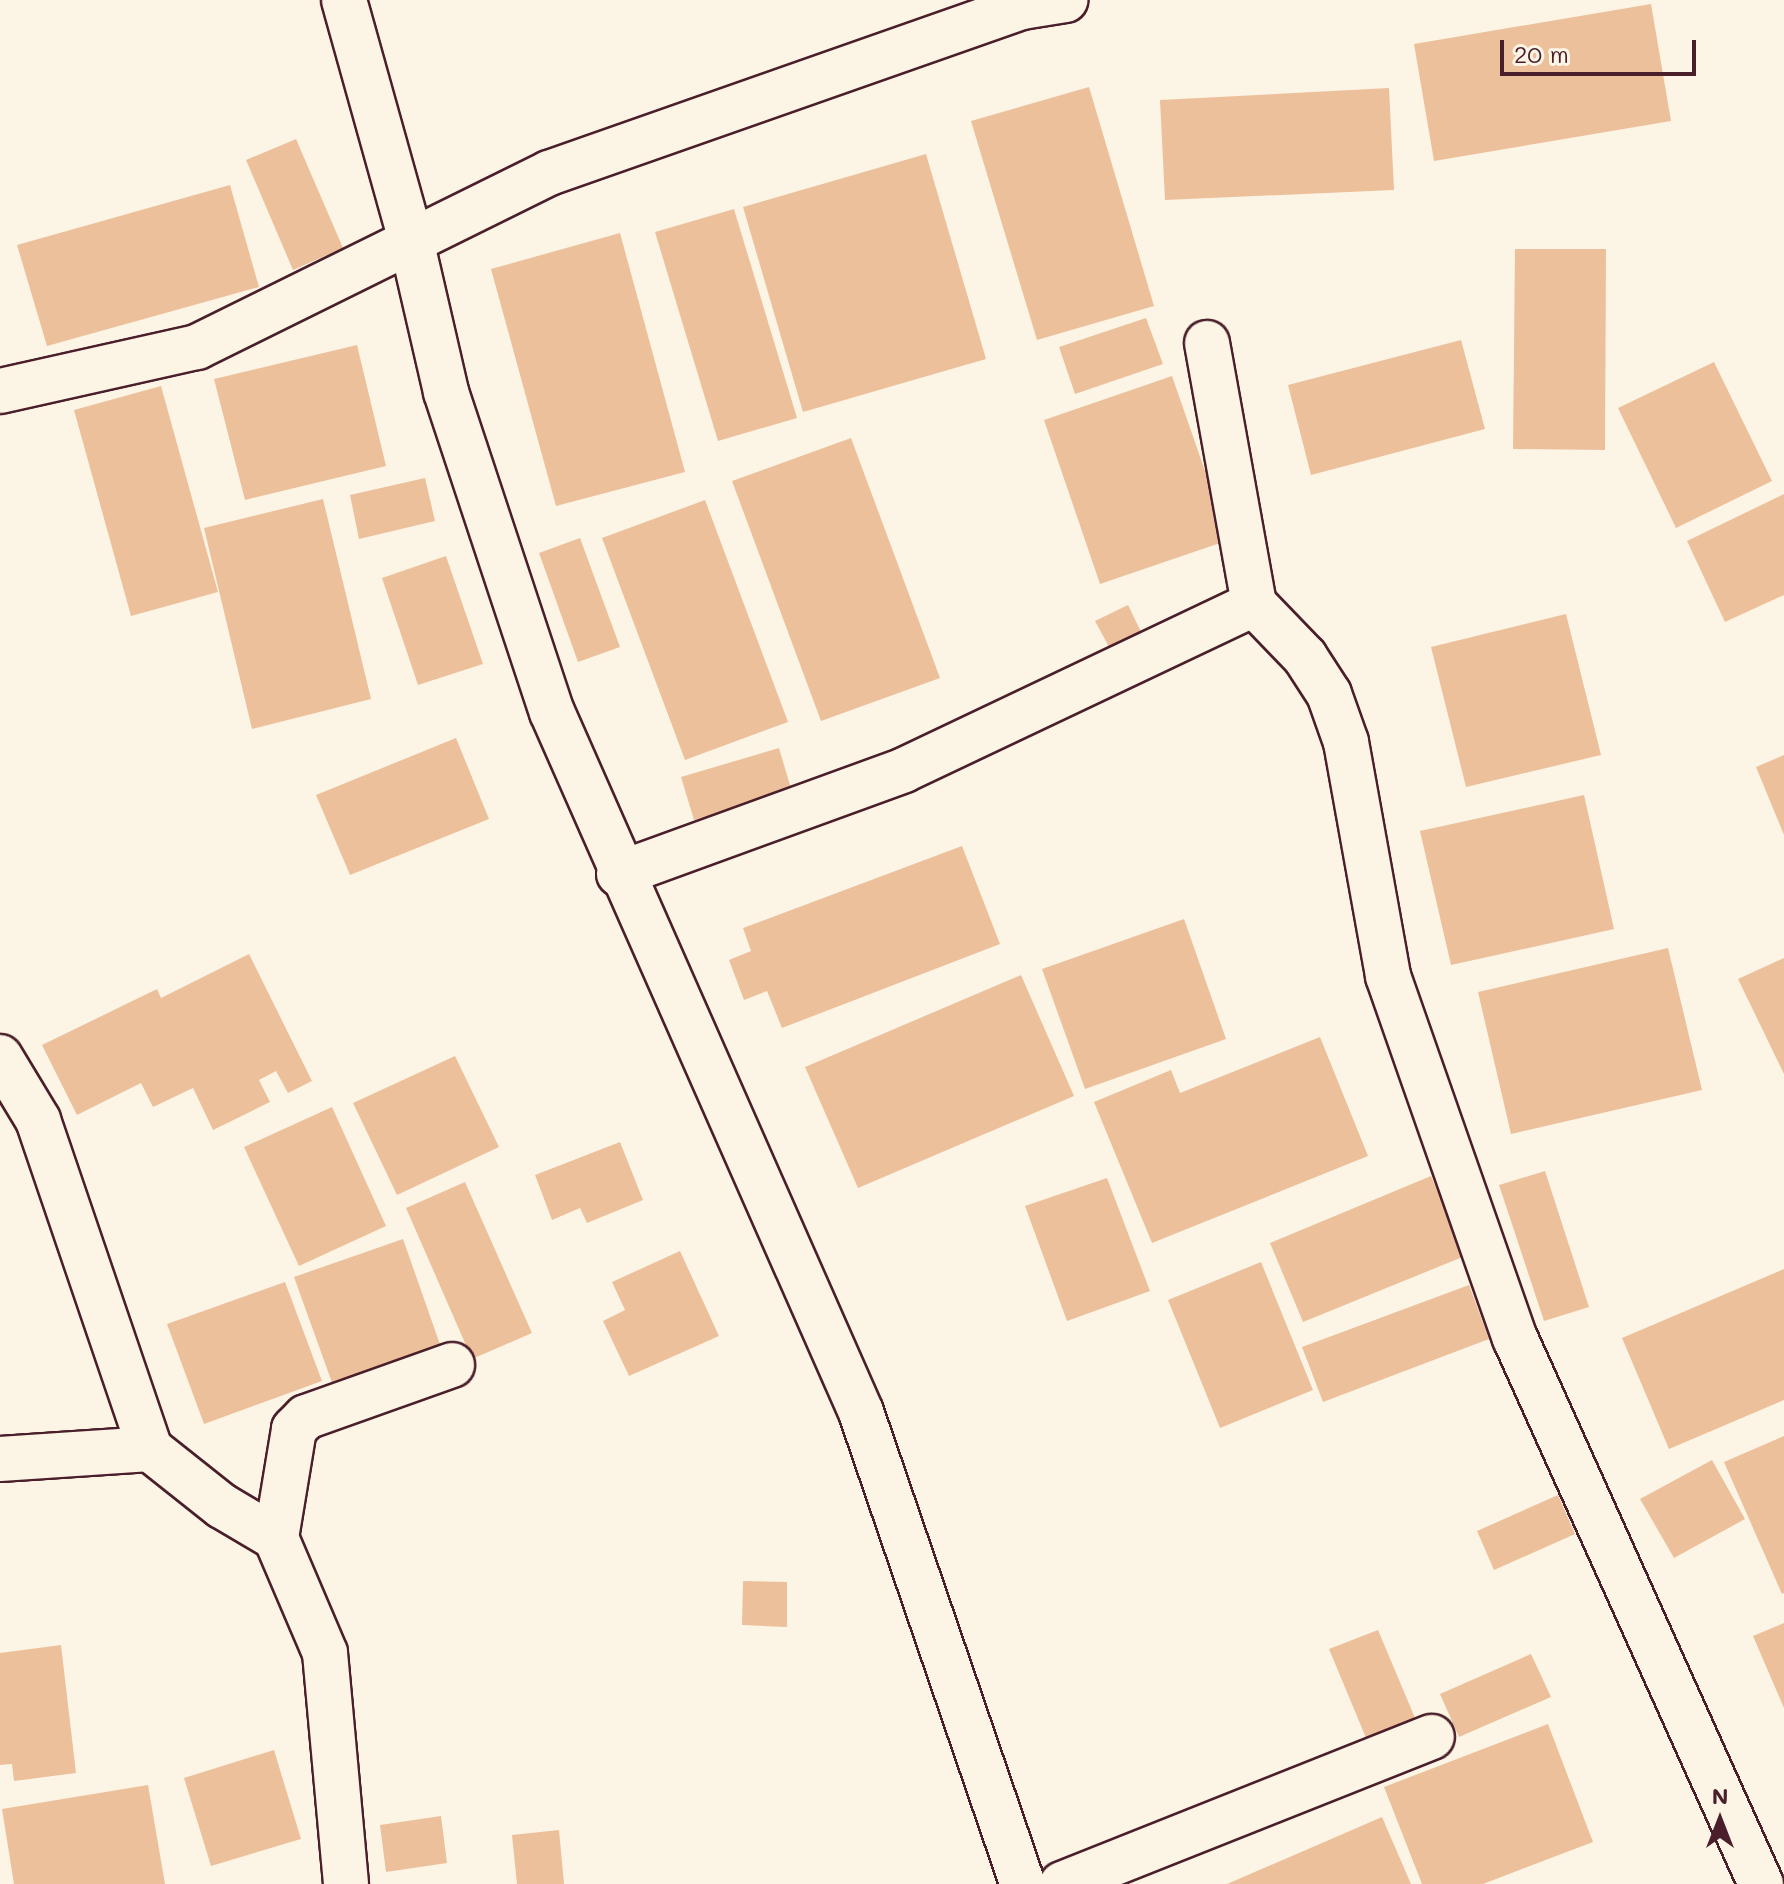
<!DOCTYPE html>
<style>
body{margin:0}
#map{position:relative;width:1784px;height:1884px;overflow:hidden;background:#fcf5e5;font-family:Mali,sans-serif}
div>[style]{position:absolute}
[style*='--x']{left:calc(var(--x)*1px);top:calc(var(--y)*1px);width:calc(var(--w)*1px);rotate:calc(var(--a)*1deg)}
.building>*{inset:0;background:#edc09c}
.roads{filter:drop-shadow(2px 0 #4a1f2b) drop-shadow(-2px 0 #4a1f2b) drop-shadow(0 2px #4a1f2b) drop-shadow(0 -2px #4a1f2b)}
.minor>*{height:44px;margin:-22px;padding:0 22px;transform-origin:22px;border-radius:22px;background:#fcf5e5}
span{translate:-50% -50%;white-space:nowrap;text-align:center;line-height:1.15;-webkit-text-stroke:6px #fcf5e5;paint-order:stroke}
.north{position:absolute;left:1680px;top:1780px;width:80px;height:80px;-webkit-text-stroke:6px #fcf5e5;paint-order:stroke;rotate:0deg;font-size:22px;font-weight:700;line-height:32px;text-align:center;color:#4a1f2b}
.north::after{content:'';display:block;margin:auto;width:28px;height:36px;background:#4a1f2b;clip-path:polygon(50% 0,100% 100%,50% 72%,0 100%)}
.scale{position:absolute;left:1500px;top:40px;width:196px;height:36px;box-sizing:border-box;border:4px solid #4a1f2b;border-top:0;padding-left:10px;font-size:24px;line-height:28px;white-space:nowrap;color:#4a1f2b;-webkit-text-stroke:6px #fcf5e5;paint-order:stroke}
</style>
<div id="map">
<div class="building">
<div style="clip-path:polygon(1651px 4px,1671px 121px,1434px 161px,1414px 44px)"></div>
<div style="clip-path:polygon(1089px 87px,1154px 306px,1037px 340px,971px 121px)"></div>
<div style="clip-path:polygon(1389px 88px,1394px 190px,1165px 200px,1160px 100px)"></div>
<div style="clip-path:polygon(296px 139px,343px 248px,293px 270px,246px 160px)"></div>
<div style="clip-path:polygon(926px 154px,986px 359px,803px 412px,743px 207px)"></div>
<div style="clip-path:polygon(230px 185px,259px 287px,47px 346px,17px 245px)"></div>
<div style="clip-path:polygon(734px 209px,797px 418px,718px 441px,655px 232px)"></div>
<div style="clip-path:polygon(620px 233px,685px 472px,556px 506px,491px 269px)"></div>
<div style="clip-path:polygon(1515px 249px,1606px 249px,1605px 450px,1513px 449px)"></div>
<div style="clip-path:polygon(1146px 318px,1163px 364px,1075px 394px,1059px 347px)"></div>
<div style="clip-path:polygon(1461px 340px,1485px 429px,1311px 475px,1288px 385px)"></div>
<div style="clip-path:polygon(357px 345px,386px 466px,245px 500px,214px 379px)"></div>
<div style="clip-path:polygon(1714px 362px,1772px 481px,1676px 528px,1618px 408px)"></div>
<div style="clip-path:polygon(1172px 376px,1229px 540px,1100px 584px,1044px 420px)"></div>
<div style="clip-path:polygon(161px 386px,218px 592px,131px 616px,74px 410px)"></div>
<div style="clip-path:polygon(851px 438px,940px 678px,821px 721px,732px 481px)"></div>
<div style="clip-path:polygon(425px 478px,435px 521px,359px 539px,350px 495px)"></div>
<div style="clip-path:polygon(1784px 494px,1784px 595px,1725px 622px,1687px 541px)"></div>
<div style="clip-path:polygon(323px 499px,371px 699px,252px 729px,204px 528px)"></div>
<div style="clip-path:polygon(705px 500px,788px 722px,685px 760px,602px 538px)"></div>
<div style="clip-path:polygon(580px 538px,620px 647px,578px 662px,539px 553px)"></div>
<div style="clip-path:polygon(446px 556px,483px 664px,418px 685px,382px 578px)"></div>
<div style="clip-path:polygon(1128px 605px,1146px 642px,1115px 658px,1095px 621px)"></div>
<div style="clip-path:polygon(1566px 614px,1601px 755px,1466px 787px,1431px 647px)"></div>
<div style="clip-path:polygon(456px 738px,489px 819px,350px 875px,316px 795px)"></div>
<div style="clip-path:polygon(779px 748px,792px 792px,694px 820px,681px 777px)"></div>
<div style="clip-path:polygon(1784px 755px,1784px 835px,1756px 767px)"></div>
<div style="clip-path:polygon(1584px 795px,1614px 929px,1451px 965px,1420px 831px)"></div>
<div style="clip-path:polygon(962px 846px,1000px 944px,782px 1028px,767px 991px,744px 1000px,729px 960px,751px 951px,743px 928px)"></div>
<div style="clip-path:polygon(1184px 919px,1226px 1039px,1085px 1089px,1042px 969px)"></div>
<div style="clip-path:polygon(1668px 948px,1702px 1090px,1511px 1134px,1478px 992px)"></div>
<div style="clip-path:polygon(249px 954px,312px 1081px,288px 1093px,276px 1071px,259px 1080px,270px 1102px,213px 1130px,193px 1088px,153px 1107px,141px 1083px,77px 1115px,42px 1045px,157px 989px,161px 998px)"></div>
<div style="clip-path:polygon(1784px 958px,1784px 1074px,1738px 979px)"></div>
<div style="clip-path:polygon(1021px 975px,1074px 1096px,858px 1188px,805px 1067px)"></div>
<div style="clip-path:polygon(1320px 1037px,1368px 1156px,1152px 1243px,1094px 1102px,1171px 1070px,1180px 1093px)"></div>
<div style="clip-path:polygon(455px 1056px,499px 1147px,397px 1195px,353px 1103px)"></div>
<div style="clip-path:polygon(332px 1107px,386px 1226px,299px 1266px,244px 1147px)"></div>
<div style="clip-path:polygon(620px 1142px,643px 1200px,587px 1223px,580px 1208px,552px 1220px,535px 1175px)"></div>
<div style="clip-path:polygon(1545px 1171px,1589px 1307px,1544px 1321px,1499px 1185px)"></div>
<div style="clip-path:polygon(1431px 1176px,1465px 1256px,1303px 1322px,1270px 1243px)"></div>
<div style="clip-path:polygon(1107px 1178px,1150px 1291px,1067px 1321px,1025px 1206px)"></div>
<div style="clip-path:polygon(465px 1182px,532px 1333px,472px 1359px,406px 1208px)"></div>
<div style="clip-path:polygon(403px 1239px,443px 1353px,335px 1391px,294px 1277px)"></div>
<div style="clip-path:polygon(680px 1251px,719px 1336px,629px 1376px,603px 1321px,625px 1310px,612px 1282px)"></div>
<div style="clip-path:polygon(1261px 1262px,1313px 1390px,1220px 1428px,1168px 1300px)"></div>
<div style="clip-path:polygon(1784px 1269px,1784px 1400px,1669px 1449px,1622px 1338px)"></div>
<div style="clip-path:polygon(285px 1282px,322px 1381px,204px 1424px,167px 1324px)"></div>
<div style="clip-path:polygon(1469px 1285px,1489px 1339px,1323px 1402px,1302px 1347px)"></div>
<div style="clip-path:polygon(1784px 1436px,1784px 1593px,1782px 1594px,1724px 1462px)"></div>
<div style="clip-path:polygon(1712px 1460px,1745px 1519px,1674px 1558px,1640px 1499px)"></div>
<div style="clip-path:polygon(1558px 1495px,1575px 1534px,1494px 1570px,1477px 1531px)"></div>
<div style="clip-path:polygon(743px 1581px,787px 1582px,787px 1627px,742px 1625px)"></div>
<div style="clip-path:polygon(1784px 1623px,1784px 1708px,1753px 1636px)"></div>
<div style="clip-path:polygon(1378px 1630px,1418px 1725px,1369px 1745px,1329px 1649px)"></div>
<div style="clip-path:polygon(61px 1645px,76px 1773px,14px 1781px,12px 1764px,0 1765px,0 1653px)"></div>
<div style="clip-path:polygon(1531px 1654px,1551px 1697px,1459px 1737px,1440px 1694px)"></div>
<div style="clip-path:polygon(1548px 1724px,1593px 1842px,1483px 1884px,1422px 1884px,1384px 1787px)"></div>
<div style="clip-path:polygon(274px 1750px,301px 1839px,211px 1866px,184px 1778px)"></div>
<div style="clip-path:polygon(148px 1785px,165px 1884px,14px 1884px,2px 1809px)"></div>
<div style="clip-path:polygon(441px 1816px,447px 1863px,386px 1872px,380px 1825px)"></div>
<div style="clip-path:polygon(1382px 1817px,1411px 1884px,1227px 1884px)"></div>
<div style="clip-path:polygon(559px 1830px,564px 1884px,517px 1884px,512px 1835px)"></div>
</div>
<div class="roads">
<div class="minor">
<div style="--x:344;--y:0;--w:249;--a:74.4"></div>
<div style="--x:411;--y:240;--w:156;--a:77"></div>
<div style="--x:446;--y:392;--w:337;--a:71.7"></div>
<div style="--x:552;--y:712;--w:765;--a:66.18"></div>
<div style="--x:861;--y:1412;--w:499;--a:71.1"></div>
<div style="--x:1207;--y:343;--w:265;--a:79.8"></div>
<div style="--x:1254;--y:604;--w:74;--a:46.1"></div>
<div style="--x:1305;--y:657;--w:44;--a:57"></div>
<div style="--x:1329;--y:694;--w:51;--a:70.5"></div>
<div style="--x:1346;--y:742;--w:238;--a:79.8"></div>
<div style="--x:1388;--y:976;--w:384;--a:70.7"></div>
<div style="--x:1515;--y:1338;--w:599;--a:65.75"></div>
<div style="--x:0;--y:391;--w:202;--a:-12.6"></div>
<div style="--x:197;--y:347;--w:393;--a:-26.3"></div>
<div style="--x:549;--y:173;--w:501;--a:-19.34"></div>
<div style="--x:1022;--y:7;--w:44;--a:-9.2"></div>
<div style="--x:619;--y:874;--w:303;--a:-20"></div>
<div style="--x:904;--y:770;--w:387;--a:-25.4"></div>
<div style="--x:0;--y:1057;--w:74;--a:58.9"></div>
<div style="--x:38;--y:1120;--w:348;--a:71.2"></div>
<div style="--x:0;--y:1459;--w:150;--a:-3.8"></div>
<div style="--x:150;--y:1449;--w:92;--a:38.4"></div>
<div style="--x:222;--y:1506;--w:63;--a:30.7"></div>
<div style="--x:276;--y:1538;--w:125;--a:66.9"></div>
<div style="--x:325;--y:1653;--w:232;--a:84.8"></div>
<div style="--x:276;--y:1538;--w:110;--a:-80.6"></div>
<div style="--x:294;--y:1429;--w:17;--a:-45"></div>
<div style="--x:306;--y:1417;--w:155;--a:-19.6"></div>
<div style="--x:1062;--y:1884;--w:398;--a:-21.7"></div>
</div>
</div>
<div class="north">N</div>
<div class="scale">20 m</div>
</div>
